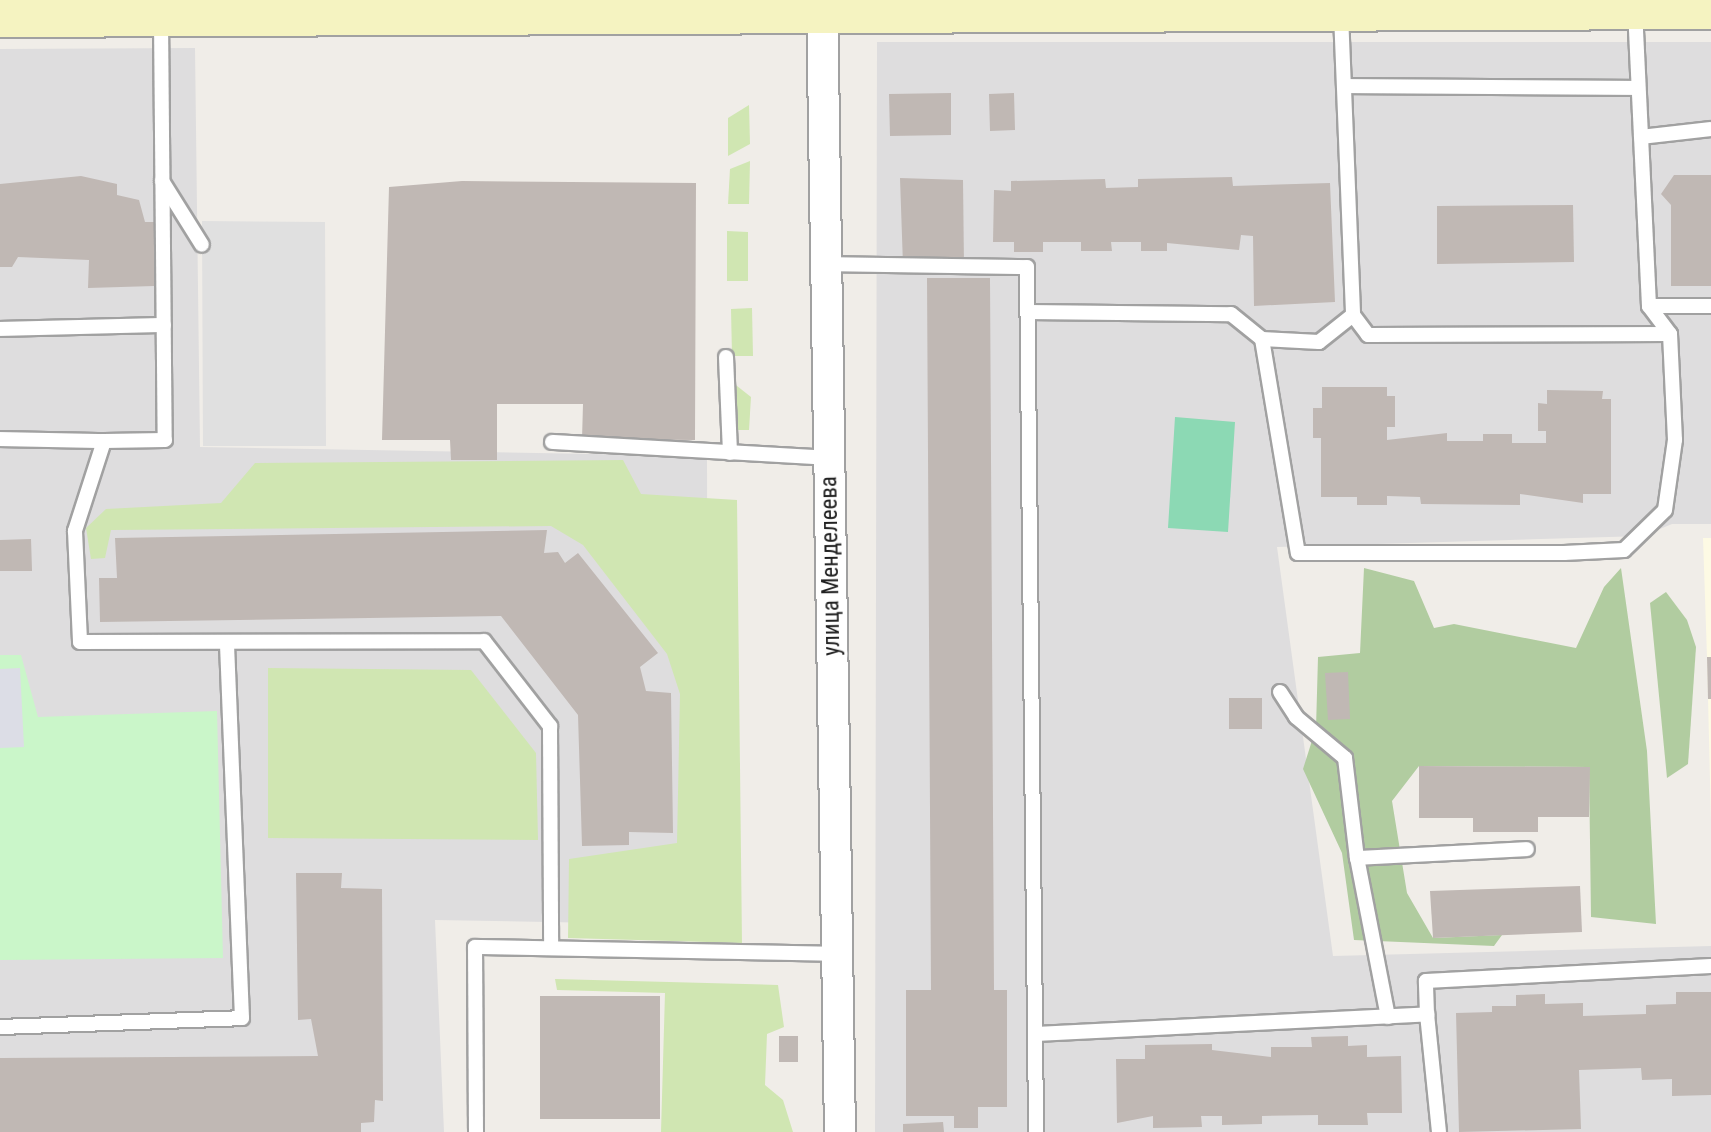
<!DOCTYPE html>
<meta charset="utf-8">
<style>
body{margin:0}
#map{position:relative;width:1711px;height:1132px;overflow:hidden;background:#f0ede8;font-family:"Roboto Condensed",sans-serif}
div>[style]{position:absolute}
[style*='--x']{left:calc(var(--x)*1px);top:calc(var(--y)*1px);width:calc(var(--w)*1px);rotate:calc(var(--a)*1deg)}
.residential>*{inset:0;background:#deddde}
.education>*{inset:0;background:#fdfae4}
.grass>*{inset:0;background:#d0e6b2}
.forest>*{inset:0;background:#b1cca0}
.park>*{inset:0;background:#caf6c9}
.pitch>*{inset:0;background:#8cd9b4}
.parking>*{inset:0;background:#e0e0e0}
.plaza>*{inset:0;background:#dcdde6}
.building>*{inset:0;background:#c0b8b4}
.roads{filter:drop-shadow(2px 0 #a1a1a1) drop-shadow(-2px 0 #a1a1a1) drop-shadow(0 2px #a1a1a1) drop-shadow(0 -2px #a1a1a1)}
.lane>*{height:14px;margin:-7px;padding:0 7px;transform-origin:7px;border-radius:7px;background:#fff}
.street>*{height:30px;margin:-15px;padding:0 15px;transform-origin:15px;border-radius:15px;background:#fff}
.secondary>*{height:38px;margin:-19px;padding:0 19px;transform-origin:19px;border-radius:19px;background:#f5f3c1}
span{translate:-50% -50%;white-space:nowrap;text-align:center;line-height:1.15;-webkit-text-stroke:6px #fff;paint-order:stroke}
.street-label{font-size:23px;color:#202020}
</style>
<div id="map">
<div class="residential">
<div style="clip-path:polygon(877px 42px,1711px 42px,1711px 524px,1672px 524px,1643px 536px,1277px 547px,1333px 956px,1711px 946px,1711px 1132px,875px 1132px)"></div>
<div style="clip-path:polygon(195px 48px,200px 447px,707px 456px,708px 925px,435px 920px,444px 1132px,0 1132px,0 49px)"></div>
</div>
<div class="education">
<div style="clip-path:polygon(1703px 538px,1711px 538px,1711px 821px,1707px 657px)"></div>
</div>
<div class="grass">
<div style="clip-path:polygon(749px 105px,750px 144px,728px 156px,728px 118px)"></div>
<div style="clip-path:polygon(750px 161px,749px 204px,728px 204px,730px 169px)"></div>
<div style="clip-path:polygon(727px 231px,748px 232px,748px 281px,727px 281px)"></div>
<div style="clip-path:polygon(752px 308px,753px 356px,732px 356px,731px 309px)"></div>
<div style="clip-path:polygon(732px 382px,751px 397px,749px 430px,734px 430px)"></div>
<div style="clip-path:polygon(623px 460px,641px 494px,737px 500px,742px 943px,568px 938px,569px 859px,677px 843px,680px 694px,667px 654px,583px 545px,551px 526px,111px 530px,105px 558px,91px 559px,86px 528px,106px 509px,221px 503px,255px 463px)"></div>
<div style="clip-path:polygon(268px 668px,471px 670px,536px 753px,538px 840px,268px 838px)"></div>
<div style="clip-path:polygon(555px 979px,778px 985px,784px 1027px,767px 1034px,765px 1085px,783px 1100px,793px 1132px,661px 1132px,665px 993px,557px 990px)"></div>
</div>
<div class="forest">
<div style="clip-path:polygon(1364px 568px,1414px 581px,1434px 628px,1454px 624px,1576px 648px,1604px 587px,1621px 568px,1647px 751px,1656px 924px,1591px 917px,1589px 767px,1419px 766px,1392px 801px,1407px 893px,1433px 938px,1502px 935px,1494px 946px,1354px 940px,1342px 853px,1303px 769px,1316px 728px,1318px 657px,1360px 653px)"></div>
<div style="clip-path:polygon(1666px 592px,1687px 620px,1696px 647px,1688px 764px,1667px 778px,1650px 603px)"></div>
</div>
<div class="park">
<div style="clip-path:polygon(0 655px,21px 655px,38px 717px,217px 711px,223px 958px,0 960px)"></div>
</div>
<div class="pitch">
<div style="clip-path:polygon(1175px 417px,1235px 422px,1228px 532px,1168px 528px)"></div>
</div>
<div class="parking">
<div style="clip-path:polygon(202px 221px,325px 222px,326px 446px,203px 446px)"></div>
</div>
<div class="plaza">
<div style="clip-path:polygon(20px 668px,24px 747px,0 748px,0 669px)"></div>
</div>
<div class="building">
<div style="clip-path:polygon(951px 93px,951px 135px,890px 136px,889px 94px)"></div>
<div style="clip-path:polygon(1014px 93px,1015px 130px,990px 131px,989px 94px)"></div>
<div style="clip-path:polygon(1674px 175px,1711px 175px,1711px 286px,1671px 286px,1671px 205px,1661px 194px)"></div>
<div style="clip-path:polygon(81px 176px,117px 184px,117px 195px,139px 200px,145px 222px,154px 222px,154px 286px,88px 288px,89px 260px,18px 257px,12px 267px,0 267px,0 184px)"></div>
<div style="clip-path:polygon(1232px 177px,1233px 186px,1330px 183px,1335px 302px,1254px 306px,1253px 236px,1241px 235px,1239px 250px,1167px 243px,1167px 251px,1141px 251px,1141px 242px,1111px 242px,1112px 251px,1081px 251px,1081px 242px,1043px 242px,1043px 252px,1014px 252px,1014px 242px,993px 242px,994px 190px,1011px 191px,1011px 181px,1105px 179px,1106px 188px,1138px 187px,1138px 179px)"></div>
<div style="clip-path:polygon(900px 178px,963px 180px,964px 266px,903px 265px)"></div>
<div style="clip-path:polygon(462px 181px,696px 183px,695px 440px,582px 439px,583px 404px,497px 404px,497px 460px,451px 460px,450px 440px,382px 440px,389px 187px)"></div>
<div style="clip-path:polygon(1573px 205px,1574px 262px,1437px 264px,1437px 206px)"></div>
<div style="clip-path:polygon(927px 278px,990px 278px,994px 990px,1007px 990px,1007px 1107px,978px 1107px,978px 1128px,954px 1128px,954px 1116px,906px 1116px,906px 990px,931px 990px)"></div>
<div style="clip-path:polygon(1322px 387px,1387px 387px,1387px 396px,1395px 396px,1395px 427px,1387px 427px,1387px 440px,1447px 433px,1447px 441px,1483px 441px,1483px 434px,1512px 434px,1512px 443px,1546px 443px,1546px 431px,1538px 431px,1538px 403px,1547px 404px,1547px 390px,1603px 391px,1602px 399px,1611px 399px,1611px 494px,1583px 494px,1583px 503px,1520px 494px,1520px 505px,1421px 504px,1420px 497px,1387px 496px,1387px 505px,1357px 505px,1357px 497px,1321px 497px,1321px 438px,1313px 438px,1313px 408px,1322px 408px)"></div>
<div style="clip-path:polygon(547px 530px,544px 553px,558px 552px,565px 563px,578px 553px,658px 653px,640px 667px,646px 691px,671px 693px,673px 833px,629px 832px,629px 845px,582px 846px,578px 715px,501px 616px,100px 622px,99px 578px,117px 578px,115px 538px)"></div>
<div style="clip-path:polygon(31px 539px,32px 571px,0 571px,0 540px)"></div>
<div style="clip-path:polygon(1707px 657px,1711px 657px,1711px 699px,1708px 699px)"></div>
<div style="clip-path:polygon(1348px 672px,1350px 719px,1328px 720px,1325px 673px)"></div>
<div style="clip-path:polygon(1229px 698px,1262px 698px,1262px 729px,1229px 729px)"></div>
<div style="clip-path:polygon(1419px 766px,1590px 767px,1589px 817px,1538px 817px,1538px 832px,1473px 832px,1473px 818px,1419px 818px)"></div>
<div style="clip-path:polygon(296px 873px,342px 873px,341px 888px,382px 889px,383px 1101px,375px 1100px,374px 1122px,361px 1123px,361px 1132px,0 1132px,0 1058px,318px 1056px,311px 1019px,298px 1020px)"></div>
<div style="clip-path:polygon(1580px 886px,1582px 932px,1433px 938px,1430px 891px)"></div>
<div style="clip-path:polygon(1676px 992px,1711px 992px,1711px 1095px,1672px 1096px,1672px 1079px,1642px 1080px,1641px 1068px,1579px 1070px,1581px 1129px,1459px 1132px,1456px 1013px,1492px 1012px,1492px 1006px,1516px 1006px,1516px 995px,1545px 994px,1545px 1004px,1583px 1003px,1583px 1016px,1646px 1014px,1646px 1005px,1676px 1004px)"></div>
<div style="clip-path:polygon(540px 996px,660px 996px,660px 1119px,540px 1119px)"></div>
<div style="clip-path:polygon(779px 1036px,798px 1036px,798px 1062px,779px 1062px)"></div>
<div style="clip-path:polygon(1348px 1036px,1348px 1046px,1367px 1045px,1367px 1057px,1401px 1056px,1402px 1113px,1367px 1113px,1368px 1125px,1318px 1125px,1318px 1115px,1262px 1116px,1262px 1124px,1222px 1125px,1222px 1116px,1201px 1116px,1202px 1127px,1153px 1128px,1153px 1116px,1117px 1123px,1116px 1059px,1145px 1059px,1145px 1045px,1212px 1044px,1212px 1050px,1271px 1057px,1271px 1047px,1312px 1047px,1311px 1037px)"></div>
<div style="clip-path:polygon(943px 1122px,944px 1132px,903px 1132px,903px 1124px)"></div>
</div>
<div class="roads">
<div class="lane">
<div style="--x:1341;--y:14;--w:301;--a:87.7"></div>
<div style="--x:1353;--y:315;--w:25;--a:53"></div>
<div style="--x:1368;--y:335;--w:302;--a:-0.2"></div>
<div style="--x:1670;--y:334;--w:35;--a:-127"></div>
<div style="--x:1649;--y:306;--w:295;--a:-92.7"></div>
<div style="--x:161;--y:19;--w:421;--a:89.5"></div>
<div style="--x:165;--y:440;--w:61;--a:179.1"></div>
<div style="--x:104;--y:441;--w:95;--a:107.9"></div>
<div style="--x:75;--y:531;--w:111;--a:87.4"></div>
<div style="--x:80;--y:642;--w:404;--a:-0.1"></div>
<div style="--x:484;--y:641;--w:108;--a:52.2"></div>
<div style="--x:550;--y:726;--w:221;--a:89.7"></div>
<div style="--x:1344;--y:86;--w:294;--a:0.4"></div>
<div style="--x:1641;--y:137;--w:70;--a:-6.5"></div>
<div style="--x:162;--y:181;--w:75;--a:58"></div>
<div style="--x:827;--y:264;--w:200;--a:0.9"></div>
<div style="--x:1027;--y:267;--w:865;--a:89.4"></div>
<div style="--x:1649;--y:306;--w:62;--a:0"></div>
<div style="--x:1028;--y:312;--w:203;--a:0.6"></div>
<div style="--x:1231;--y:314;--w:40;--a:39"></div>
<div style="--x:1262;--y:339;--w:57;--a:3"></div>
<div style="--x:1319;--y:342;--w:43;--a:-38.5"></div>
<div style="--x:0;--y:329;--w:164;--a:-1.4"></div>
<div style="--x:1262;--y:339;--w:217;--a:80.5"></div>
<div style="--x:1298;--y:553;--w:266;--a:0"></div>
<div style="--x:1564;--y:553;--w:60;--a:-2.9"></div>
<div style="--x:1624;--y:550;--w:57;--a:-44.3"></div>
<div style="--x:1665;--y:510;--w:71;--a:-81.9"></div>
<div style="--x:1675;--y:440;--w:106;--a:-92.7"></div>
<div style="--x:726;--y:357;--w:96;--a:87.6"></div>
<div style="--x:0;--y:439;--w:104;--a:1.1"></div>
<div style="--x:552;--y:442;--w:277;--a:3.3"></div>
<div style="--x:1280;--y:692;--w:30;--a:57"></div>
<div style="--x:1296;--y:717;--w:64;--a:39.9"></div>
<div style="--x:1345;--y:758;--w:101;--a:83.2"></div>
<div style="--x:1427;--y:1014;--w:33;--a:-92"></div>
<div style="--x:1426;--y:981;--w:285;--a:-3"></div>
<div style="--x:1388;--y:1017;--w:162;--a:-101"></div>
<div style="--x:1357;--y:858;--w:170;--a:-3"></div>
<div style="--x:0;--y:1027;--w:242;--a:-2.1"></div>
<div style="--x:242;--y:1018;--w:376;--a:-92.3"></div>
<div style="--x:1038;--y:1034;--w:390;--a:-2.9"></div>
<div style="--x:1427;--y:1014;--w:119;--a:84.2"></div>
<div style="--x:476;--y:1132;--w:185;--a:-90.3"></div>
<div style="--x:475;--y:947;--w:362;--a:1.1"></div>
</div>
<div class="street">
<div style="--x:822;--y:0;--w:1132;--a:89.09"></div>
</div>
<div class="secondary">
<div style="--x:0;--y:18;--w:1711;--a:-0.27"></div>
</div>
</div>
<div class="street-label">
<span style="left:831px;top:566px;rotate:-91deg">улица Менделеева</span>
</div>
</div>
